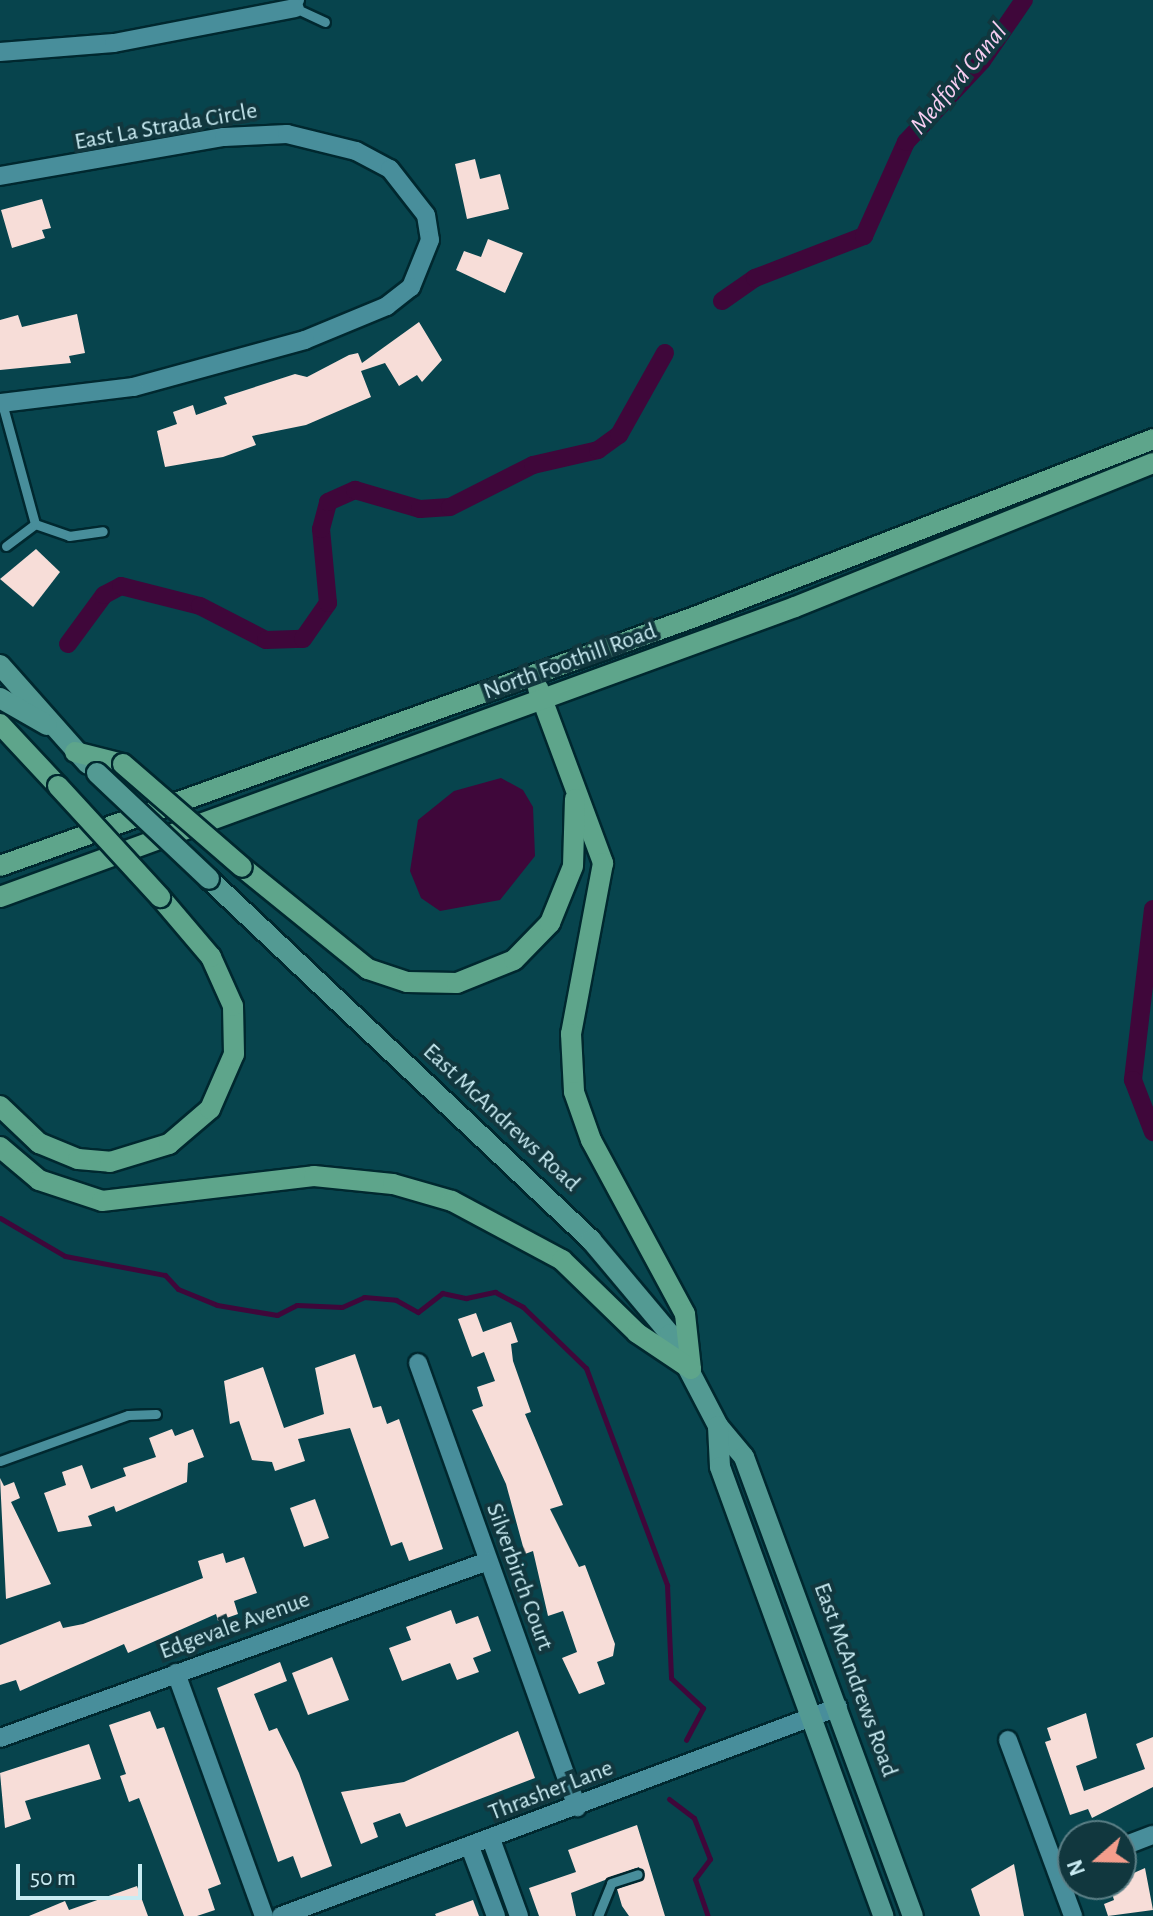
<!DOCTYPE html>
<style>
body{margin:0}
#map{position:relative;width:1153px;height:1916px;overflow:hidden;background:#07444d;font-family:"Alegreya Sans",sans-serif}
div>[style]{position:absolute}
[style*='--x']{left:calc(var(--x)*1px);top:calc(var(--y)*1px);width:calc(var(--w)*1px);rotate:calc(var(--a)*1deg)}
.water>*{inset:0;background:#3f073a}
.stream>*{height:5px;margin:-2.5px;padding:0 2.5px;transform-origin:2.5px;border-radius:2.5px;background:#3f073a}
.canal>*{height:18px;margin:-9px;padding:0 9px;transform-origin:9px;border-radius:9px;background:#3f073a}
.building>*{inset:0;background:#f7ddd8}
.roads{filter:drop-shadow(2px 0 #00282f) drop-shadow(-2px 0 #00282f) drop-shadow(0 2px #00282f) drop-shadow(0 -2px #00282f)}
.lane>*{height:9px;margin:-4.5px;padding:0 4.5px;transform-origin:4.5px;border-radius:4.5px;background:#488e9b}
.street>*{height:18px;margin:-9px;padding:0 9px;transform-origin:9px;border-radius:9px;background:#488e9b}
.secondary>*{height:20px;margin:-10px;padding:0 10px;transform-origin:10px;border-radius:10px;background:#539a93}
.primary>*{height:20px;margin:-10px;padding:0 10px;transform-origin:10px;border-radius:10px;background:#5ea58b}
.bridges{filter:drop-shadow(2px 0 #00282f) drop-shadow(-2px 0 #00282f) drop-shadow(0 2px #00282f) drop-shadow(0 -2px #00282f)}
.secondary-bridge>*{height:20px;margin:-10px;padding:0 10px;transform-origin:10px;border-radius:10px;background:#539a93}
.primary-bridge>*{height:20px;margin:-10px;padding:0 10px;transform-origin:10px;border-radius:10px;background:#5ea58b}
span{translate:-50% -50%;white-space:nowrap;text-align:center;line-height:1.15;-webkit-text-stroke:8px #11373e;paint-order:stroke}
.street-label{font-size:24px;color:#caecf3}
.water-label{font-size:26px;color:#f7cef1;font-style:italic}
.north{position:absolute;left:1057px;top:1820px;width:80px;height:80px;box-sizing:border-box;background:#11373e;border:2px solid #5b7f86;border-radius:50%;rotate:250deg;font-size:22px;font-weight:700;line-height:32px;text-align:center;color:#caecf3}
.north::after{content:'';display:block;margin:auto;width:28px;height:36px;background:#f49d8c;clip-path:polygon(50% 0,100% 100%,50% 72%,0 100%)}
.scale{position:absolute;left:16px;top:1864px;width:126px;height:36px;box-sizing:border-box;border:4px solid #caecf3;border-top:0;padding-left:10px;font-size:24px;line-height:28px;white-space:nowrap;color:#caecf3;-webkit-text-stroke:6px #11373e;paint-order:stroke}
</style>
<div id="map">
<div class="water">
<div style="clip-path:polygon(501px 778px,523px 790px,533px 807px,535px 856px,500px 900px,440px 911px,421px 898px,410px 871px,418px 820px,454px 791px)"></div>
</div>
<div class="stream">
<div style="--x:0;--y:1218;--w:75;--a:30.3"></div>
<div style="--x:65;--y:1256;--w:102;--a:10.8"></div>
<div style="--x:165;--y:1275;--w:19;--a:47"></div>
<div style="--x:178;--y:1289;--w:42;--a:22.3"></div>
<div style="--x:217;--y:1305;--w:61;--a:9.5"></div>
<div style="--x:277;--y:1315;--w:22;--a:-27"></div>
<div style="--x:297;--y:1305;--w:45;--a:2.5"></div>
<div style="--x:342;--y:1307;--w:24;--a:-24"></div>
<div style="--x:364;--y:1297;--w:32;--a:5"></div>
<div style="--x:396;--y:1300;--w:25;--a:29"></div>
<div style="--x:418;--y:1312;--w:31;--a:-38"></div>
<div style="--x:442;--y:1293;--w:25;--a:12"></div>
<div style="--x:466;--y:1298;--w:30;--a:-12"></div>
<div style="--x:495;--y:1292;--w:32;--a:28"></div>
<div style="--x:523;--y:1307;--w:88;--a:44.1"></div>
<div style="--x:586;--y:1368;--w:232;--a:69.5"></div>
<div style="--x:667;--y:1585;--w:93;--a:87.5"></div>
<div style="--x:671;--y:1678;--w:44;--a:43.2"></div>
<div style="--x:703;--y:1708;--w:36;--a:118"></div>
<div style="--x:669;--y:1799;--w:31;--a:37"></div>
<div style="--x:694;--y:1818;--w:44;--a:68.7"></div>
<div style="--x:710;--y:1859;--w:25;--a:127"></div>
<div style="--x:695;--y:1879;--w:39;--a:71"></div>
</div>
<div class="canal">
<div style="--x:722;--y:301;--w:40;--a:-34.9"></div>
<div style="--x:755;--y:278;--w:117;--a:-21.1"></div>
<div style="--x:864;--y:236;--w:103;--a:-65.9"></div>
<div style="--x:906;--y:142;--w:111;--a:-46.8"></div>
<div style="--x:982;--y:61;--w:74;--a:-55.5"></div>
<div style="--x:68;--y:644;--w:61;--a:-53.7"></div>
<div style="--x:104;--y:595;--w:19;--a:-28"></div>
<div style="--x:121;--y:586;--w:81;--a:14.2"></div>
<div style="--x:200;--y:606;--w:74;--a:27.3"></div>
<div style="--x:266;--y:640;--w:37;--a:-2"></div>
<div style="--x:303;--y:639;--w:44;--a:-55.2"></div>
<div style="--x:328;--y:603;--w:74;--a:-95.4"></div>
<div style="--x:321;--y:529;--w:28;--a:-75"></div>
<div style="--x:328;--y:502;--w:30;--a:-24"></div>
<div style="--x:355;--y:490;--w:68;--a:16.3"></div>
<div style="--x:420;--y:509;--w:30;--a:-4"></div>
<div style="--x:450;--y:507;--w:93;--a:-26.8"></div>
<div style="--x:533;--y:465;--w:67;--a:-13"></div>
<div style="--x:598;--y:450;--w:26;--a:-36"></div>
<div style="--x:619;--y:435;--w:94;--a:-60.7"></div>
<div style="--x:1153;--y:909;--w:172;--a:96.7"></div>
<div style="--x:1133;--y:1080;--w:56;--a:69"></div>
</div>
<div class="building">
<div style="clip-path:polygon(475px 159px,480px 179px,500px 174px,509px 209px,467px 219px,455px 164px)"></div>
<div style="clip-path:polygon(42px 199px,51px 228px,42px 230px,45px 238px,12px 248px,1px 210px)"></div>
<div style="clip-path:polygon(488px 239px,523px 253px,505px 293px,456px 270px,464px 251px,481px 257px)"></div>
<div style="clip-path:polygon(77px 314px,85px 353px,69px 356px,71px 363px,0 370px,0 320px,18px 315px,22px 327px)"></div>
<div style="clip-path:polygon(419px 322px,442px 360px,422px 382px,417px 375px,399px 386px,385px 363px,361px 371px,371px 397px,306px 425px,252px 436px,256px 445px,223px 457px,165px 467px,157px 431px,177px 424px,173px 412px,193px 405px,196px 415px,227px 404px,224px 397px,295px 374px,307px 377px,349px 355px,358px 353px,362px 363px)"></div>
<div style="clip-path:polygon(36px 549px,60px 572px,33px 607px,0 579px)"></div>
<div style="clip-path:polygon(476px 1313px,483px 1332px,511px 1322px,518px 1342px,511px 1344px,513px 1361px,531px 1412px,525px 1414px,563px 1505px,550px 1509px,579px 1567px,585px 1565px,615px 1644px,613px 1656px,597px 1662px,605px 1684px,579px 1694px,562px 1658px,577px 1652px,563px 1611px,548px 1616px,533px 1551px,525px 1554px,506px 1484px,472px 1410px,483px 1406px,477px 1387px,495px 1381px,484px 1352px,472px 1357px,458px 1319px)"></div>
<div style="clip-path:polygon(355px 1354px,373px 1408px,381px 1406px,387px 1424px,399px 1419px,443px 1549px,409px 1561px,402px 1542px,391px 1546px,350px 1428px,298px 1439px,305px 1461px,275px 1471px,272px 1462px,252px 1460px,239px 1421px,230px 1424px,224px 1381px,263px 1367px,284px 1428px,324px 1414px,315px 1368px)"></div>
<div style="clip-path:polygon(172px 1429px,175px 1436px,193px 1429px,204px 1457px,188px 1463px,187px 1482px,116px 1512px,114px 1506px,88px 1516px,92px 1526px,58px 1532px,44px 1493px,66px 1485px,62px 1472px,82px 1465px,91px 1489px,126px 1476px,123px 1468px,156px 1457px,149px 1438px)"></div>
<div style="clip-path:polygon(0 1478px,4px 1486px,14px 1482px,20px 1498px,11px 1502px,51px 1584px,6px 1599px)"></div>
<div style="clip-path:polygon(315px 1499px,329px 1538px,304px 1547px,290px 1508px)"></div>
<div style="clip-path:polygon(223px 1553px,226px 1563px,244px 1557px,257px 1593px,234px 1601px,238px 1614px,218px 1621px,216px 1614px,128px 1653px,124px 1644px,20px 1691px,16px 1680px,0 1685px,0 1645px,60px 1621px,63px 1628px,83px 1624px,203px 1578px,198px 1561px)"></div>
<div style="clip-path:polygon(451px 1610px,456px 1624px,478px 1616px,491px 1651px,473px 1658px,479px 1672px,457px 1680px,450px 1663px,402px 1681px,389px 1648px,411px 1640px,406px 1627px)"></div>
<div style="clip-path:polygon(332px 1657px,349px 1700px,308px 1715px,292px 1673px)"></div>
<div style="clip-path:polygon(280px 1662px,287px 1681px,254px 1694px,269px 1731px,277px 1728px,299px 1773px,332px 1866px,301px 1878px,293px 1856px,278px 1862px,217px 1688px)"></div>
<div style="clip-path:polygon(150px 1711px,157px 1729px,164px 1727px,221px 1884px,208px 1889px,215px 1910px,197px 1916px,184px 1916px,139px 1798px,129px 1802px,120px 1776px,126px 1774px,109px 1725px)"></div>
<div style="clip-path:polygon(1086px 1713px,1097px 1758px,1076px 1766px,1084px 1791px,1145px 1769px,1136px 1744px,1153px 1737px,1153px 1787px,1092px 1818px,1088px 1809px,1070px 1815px,1045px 1742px,1051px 1740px,1047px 1728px)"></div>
<div style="clip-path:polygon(518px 1731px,535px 1778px,406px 1827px,400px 1813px,373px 1823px,378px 1837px,361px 1844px,341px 1792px,404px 1782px)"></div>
<div style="clip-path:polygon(89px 1744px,101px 1779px,25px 1801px,31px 1819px,5px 1828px,0 1773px)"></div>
<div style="clip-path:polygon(637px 1825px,665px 1916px,629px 1916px,622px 1906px,617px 1889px,643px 1879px,639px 1867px,571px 1893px,576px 1916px,539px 1916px,529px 1888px,576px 1872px,568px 1850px)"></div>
<div style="clip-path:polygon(1014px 1864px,1024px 1916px,980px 1916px,971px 1889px)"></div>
<div style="clip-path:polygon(1145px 1868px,1153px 1910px,1108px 1916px,1104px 1904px,1114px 1900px,1109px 1884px)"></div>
<div style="clip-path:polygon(137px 1886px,148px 1916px,29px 1916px,65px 1901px,69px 1910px)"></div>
<div style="clip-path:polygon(473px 1900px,479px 1916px,436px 1916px,435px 1914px)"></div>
</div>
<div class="roads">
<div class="lane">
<div style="--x:299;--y:0;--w:9;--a:117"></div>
<div style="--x:295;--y:8;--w:33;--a:25"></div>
<div style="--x:2;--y:403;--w:125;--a:74.7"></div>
<div style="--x:6;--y:546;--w:36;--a:-37"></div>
<div style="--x:35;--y:524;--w:36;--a:19"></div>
<div style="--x:69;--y:536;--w:34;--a:-8"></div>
<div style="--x:0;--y:1461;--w:136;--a:-19.8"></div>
<div style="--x:128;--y:1415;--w:28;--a:-2"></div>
<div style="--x:598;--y:1916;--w:35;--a:-68"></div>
<div style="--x:611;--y:1883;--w:28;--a:-18"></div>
</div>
<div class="street">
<div style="--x:0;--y:52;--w:114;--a:-4.5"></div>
<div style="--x:114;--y:43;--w:184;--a:-10.9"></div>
<div style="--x:0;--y:176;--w:227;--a:-9.9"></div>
<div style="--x:224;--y:137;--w:63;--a:-2.7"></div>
<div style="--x:287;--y:134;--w:71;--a:13.8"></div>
<div style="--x:356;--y:151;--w:38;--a:28"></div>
<div style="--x:390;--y:169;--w:58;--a:52"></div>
<div style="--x:426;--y:215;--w:25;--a:81"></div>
<div style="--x:430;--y:240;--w:51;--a:112"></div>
<div style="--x:411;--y:287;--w:31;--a:142"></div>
<div style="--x:387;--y:306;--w:89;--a:157.5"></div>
<div style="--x:305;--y:340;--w:178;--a:164.7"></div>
<div style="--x:133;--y:387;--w:134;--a:173.1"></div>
<div style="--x:418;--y:1363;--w:472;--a:70.3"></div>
<div style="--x:176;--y:1673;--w:258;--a:70.1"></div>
<div style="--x:0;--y:1738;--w:519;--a:-19.94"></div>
<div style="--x:1008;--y:1740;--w:188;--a:69.7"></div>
<div style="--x:491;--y:1839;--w:82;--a:70"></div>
<div style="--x:470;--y:1847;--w:74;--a:69.4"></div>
<div style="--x:1121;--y:1847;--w:34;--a:-21"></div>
<div style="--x:281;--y:1916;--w:595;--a:-20.57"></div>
</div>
<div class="secondary">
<div style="--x:0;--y:665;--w:132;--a:48.4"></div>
<div style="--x:0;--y:698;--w:54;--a:29.9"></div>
<div style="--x:209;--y:879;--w:526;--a:43.38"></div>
<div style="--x:591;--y:1240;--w:123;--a:50"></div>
<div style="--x:670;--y:1334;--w:104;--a:62.4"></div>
<div style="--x:718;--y:1426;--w:40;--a:50"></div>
<div style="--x:744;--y:1457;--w:489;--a:69.8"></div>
<div style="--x:718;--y:1426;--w:41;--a:87.2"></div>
<div style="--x:720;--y:1467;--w:478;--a:70"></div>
</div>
<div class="primary">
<div style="--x:538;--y:688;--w:187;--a:69.6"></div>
<div style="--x:603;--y:863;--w:174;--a:100.6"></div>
<div style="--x:571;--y:1034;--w:58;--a:87"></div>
<div style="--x:574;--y:1092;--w:51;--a:70.5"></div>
<div style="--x:591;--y:1140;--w:198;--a:61.6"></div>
<div style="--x:685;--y:1314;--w:55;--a:83.8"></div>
<div style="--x:0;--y:724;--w:85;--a:46.9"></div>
<div style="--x:75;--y:752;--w:49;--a:14"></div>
<div style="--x:0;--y:866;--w:735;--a:-19.72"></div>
<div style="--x:692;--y:618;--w:495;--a:-21.2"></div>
<div style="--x:242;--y:867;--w:162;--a:39"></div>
<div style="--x:368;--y:969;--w:41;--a:18.4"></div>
<div style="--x:407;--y:982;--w:50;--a:1.1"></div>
<div style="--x:457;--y:983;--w:61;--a:-22"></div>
<div style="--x:514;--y:960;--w:52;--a:-45.8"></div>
<div style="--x:550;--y:923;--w:61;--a:-68"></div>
<div style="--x:573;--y:866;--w:67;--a:-88.3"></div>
<div style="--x:0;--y:897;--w:846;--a:-20.04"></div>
<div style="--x:795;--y:607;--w:386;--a:-21.9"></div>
<div style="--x:0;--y:1106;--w:54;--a:43.5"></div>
<div style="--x:39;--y:1143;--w:42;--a:22.3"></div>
<div style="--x:78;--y:1159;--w:32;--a:5"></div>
<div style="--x:110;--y:1162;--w:62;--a:-17"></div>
<div style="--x:169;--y:1144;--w:54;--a:-40.5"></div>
<div style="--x:210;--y:1109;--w:60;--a:-66.4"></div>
<div style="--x:234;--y:1054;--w:48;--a:-91.2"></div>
<div style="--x:233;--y:1006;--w:54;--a:-114.2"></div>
<div style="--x:211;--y:957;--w:79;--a:-130.4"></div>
<div style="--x:0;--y:1147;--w:51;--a:40.2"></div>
<div style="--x:39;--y:1180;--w:66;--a:18.4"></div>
<div style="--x:102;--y:1201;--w:213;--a:-6.7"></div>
<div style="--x:314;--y:1176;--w:79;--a:5.8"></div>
<div style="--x:393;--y:1184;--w:61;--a:16.1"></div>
<div style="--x:452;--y:1201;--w:125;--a:28.2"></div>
<div style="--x:562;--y:1260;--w:105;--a:44.2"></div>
<div style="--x:637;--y:1333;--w:65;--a:33.7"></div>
</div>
</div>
<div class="bridges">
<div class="secondary-bridge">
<div style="--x:97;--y:773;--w:154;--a:43.4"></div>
</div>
<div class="primary-bridge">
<div style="--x:123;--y:764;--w:157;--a:40.9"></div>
<div style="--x:58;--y:786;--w:151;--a:47.4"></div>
</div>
</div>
<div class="street-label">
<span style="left:166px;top:127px;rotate:-10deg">East La Strada Circle</span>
<span style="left:570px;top:662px;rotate:-20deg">North Foothill Road</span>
<span style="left:501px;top:1118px;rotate:43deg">East McAndrews Road</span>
<span style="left:519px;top:1577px;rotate:70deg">Silverbirch Court</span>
<span style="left:235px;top:1626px;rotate:-20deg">Edgevale Avenue</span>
<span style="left:855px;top:1680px;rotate:70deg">East McAndrews Road</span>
<span style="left:551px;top:1791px;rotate:-21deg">Thrasher Lane</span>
</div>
<div class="water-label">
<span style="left:959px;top:79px;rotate:-50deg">Medford Canal</span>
</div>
<div class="north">N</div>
<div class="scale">50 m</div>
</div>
